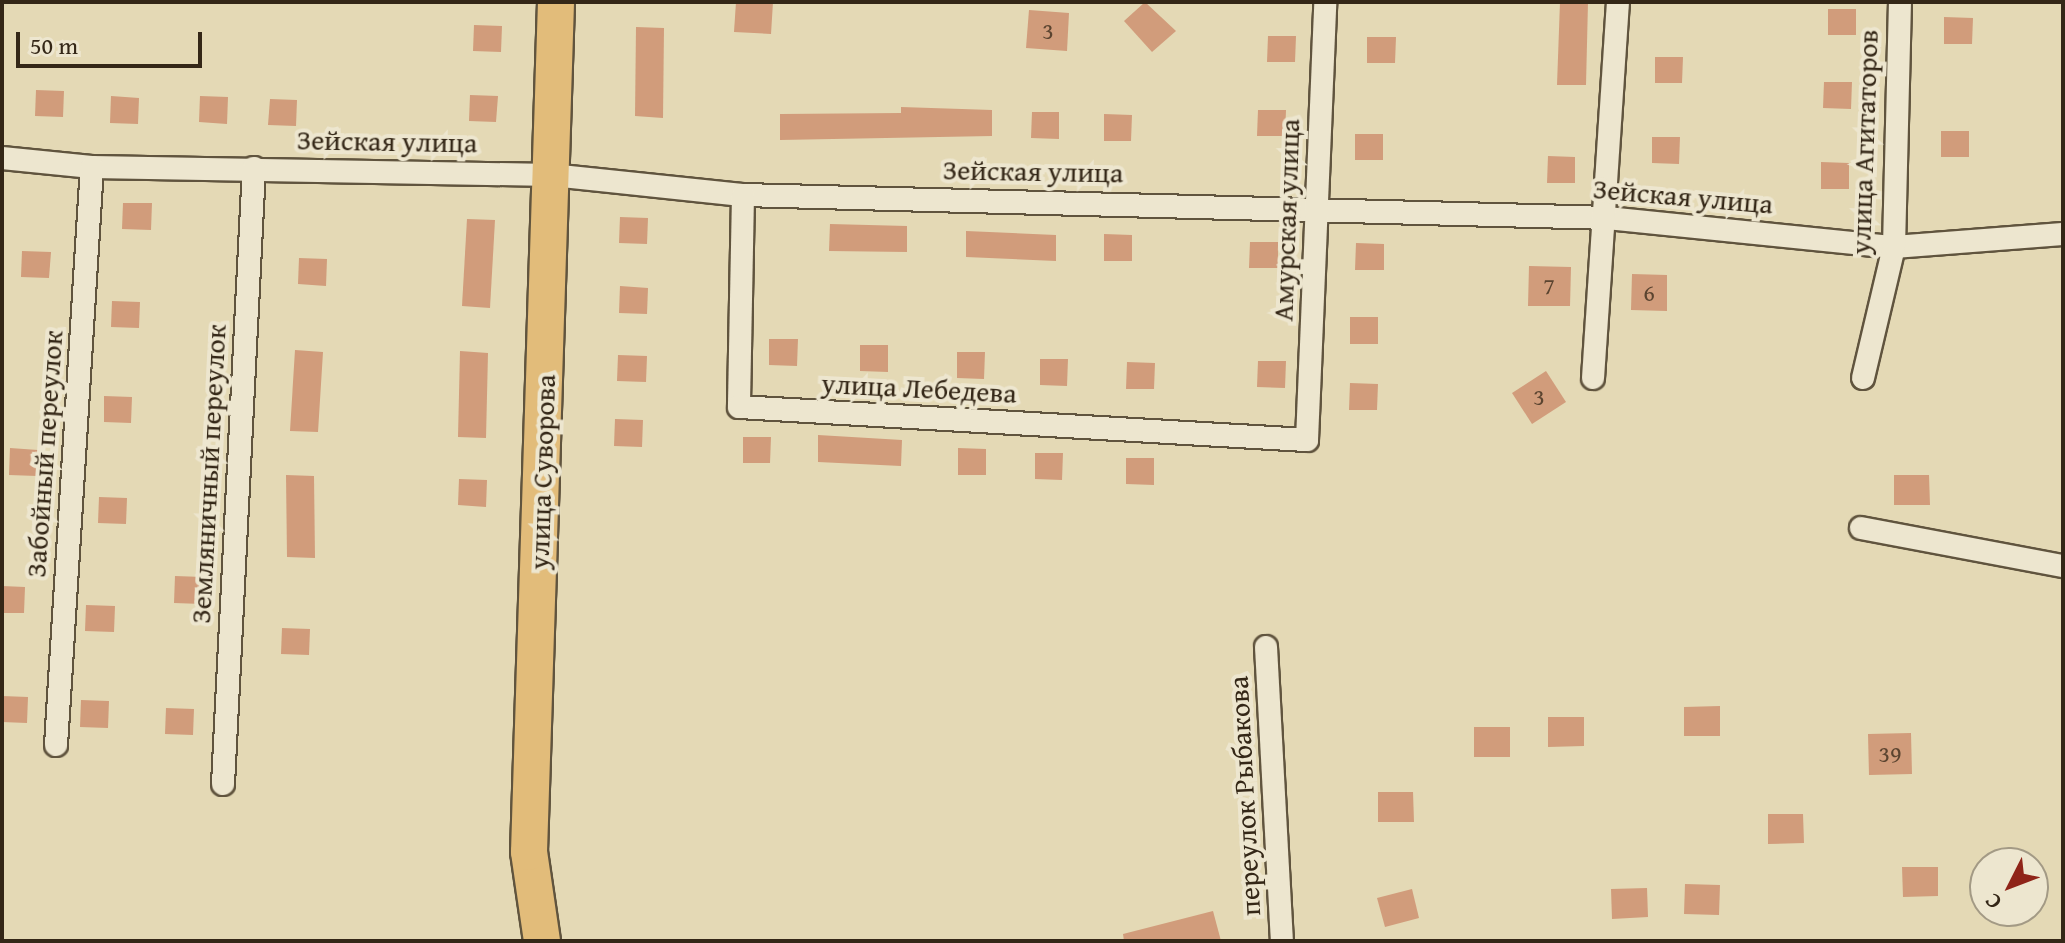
<!DOCTYPE html>
<meta charset="utf-8">
<style>
body{margin:0}
#map{position:relative;width:2065px;height:943px;overflow:hidden;background:#e4d9b5;font-family:"Gentium Book Plus",serif}
div>[style]{position:absolute}
[style*='--x']{left:calc(var(--x)*1px);top:calc(var(--y)*1px);width:calc(var(--w)*1px);rotate:calc(var(--a)*1deg)}
.building>*{inset:0;background:#d19c7b}
.roads{filter:drop-shadow(2px 0 #60543e) drop-shadow(-2px 0 #60543e) drop-shadow(0 2px #60543e) drop-shadow(0 -2px #60543e)}
.minor>*{height:22px;margin:-11px;padding:0 11px;transform-origin:11px;border-radius:11px;background:#ede6cf}
.primary>*{height:36px;margin:-18px;padding:0 18px;transform-origin:18px;border-radius:18px;background:#e2bc7a}
span{translate:-50% -50%;white-space:nowrap;text-align:center;line-height:1.15;-webkit-text-stroke:8px #ede6cf;paint-order:stroke}
.number-label{font-size:24px;color:#5b4430}
.number-label span{-webkit-text-stroke-width:0}
.street-label{font-size:28px;color:#342717}
.frame{position:absolute;inset:0;border:4px solid #342717;pointer-events:none}
.north{position:absolute;left:1969px;top:847px;width:80px;height:80px;box-sizing:border-box;background:#ede6cf;border:2px solid #a39a85;border-radius:50%;rotate:228deg;font-size:22px;font-weight:700;line-height:32px;text-align:center;color:#342717}
.north::after{content:'';display:block;margin:auto;width:28px;height:36px;background:#8f2418;clip-path:polygon(50% 0,100% 100%,50% 72%,0 100%)}
.scale{position:absolute;left:16px;top:32px;width:186px;height:36px;box-sizing:border-box;border:4px solid #342717;border-top:0;padding-left:10px;font-size:24px;line-height:28px;white-space:nowrap;color:#342717;-webkit-text-stroke:6px #ede6cf;paint-order:stroke}
</style>
<div id="map">
<div class="building">
<div style="clip-path:polygon(736px 2px,773px 2px,771px 34px,734px 32px)"></div>
<div style="clip-path:polygon(1145px 2px,1176px 31px,1152px 52px,1124px 21px)"></div>
<div style="clip-path:polygon(1560px 2px,1588px 2px,1586px 85px,1557px 85px)"></div>
<div style="clip-path:polygon(1828px 9px,1856px 9px,1856px 35px,1828px 35px)"></div>
<div style="clip-path:polygon(1029px 10px,1069px 13px,1067px 51px,1026px 48px)"></div>
<div style="clip-path:polygon(1944px 17px,1973px 18px,1972px 44px,1944px 44px)"></div>
<div style="clip-path:polygon(474px 25px,502px 26px,501px 52px,473px 51px)"></div>
<div style="clip-path:polygon(636px 27px,664px 28px,663px 118px,635px 116px)"></div>
<div style="clip-path:polygon(1268px 36px,1296px 36px,1295px 62px,1267px 62px)"></div>
<div style="clip-path:polygon(1367px 37px,1396px 37px,1395px 63px,1367px 63px)"></div>
<div style="clip-path:polygon(1655px 57px,1683px 57px,1682px 83px,1655px 83px)"></div>
<div style="clip-path:polygon(1824px 82px,1852px 82px,1851px 109px,1823px 108px)"></div>
<div style="clip-path:polygon(36px 90px,64px 91px,63px 117px,35px 116px)"></div>
<div style="clip-path:polygon(470px 95px,498px 96px,496px 122px,469px 121px)"></div>
<div style="clip-path:polygon(111px 96px,139px 98px,138px 124px,110px 123px)"></div>
<div style="clip-path:polygon(200px 96px,228px 97px,227px 124px,199px 122px)"></div>
<div style="clip-path:polygon(270px 99px,297px 100px,296px 126px,268px 125px)"></div>
<div style="clip-path:polygon(901px 107px,992px 110px,992px 136px,780px 140px,780px 114px,901px 113px)"></div>
<div style="clip-path:polygon(1258px 110px,1286px 110px,1285px 136px,1257px 136px)"></div>
<div style="clip-path:polygon(1032px 112px,1059px 112px,1059px 139px,1031px 138px)"></div>
<div style="clip-path:polygon(1104px 114px,1132px 115px,1131px 141px,1104px 141px)"></div>
<div style="clip-path:polygon(1941px 131px,1969px 131px,1969px 157px,1941px 157px)"></div>
<div style="clip-path:polygon(1355px 134px,1383px 134px,1383px 160px,1355px 160px)"></div>
<div style="clip-path:polygon(1652px 137px,1680px 137px,1679px 164px,1652px 163px)"></div>
<div style="clip-path:polygon(1548px 156px,1575px 157px,1575px 183px,1547px 183px)"></div>
<div style="clip-path:polygon(1821px 162px,1849px 163px,1849px 189px,1821px 189px)"></div>
<div style="clip-path:polygon(123px 203px,152px 203px,151px 230px,122px 229px)"></div>
<div style="clip-path:polygon(620px 217px,648px 218px,647px 244px,619px 243px)"></div>
<div style="clip-path:polygon(467px 219px,495px 220px,490px 308px,462px 306px)"></div>
<div style="clip-path:polygon(830px 224px,907px 226px,907px 252px,829px 251px)"></div>
<div style="clip-path:polygon(966px 231px,1056px 235px,1056px 261px,966px 257px)"></div>
<div style="clip-path:polygon(1104px 234px,1132px 235px,1132px 261px,1104px 261px)"></div>
<div style="clip-path:polygon(1250px 242px,1278px 242px,1278px 268px,1249px 268px)"></div>
<div style="clip-path:polygon(1356px 243px,1384px 244px,1384px 270px,1355px 270px)"></div>
<div style="clip-path:polygon(22px 251px,51px 252px,49px 278px,21px 277px)"></div>
<div style="clip-path:polygon(299px 258px,327px 259px,326px 286px,298px 284px)"></div>
<div style="clip-path:polygon(1529px 266px,1571px 267px,1570px 306px,1528px 306px)"></div>
<div style="clip-path:polygon(1632px 274px,1667px 275px,1667px 311px,1631px 310px)"></div>
<div style="clip-path:polygon(620px 286px,648px 288px,647px 314px,619px 313px)"></div>
<div style="clip-path:polygon(112px 301px,140px 302px,139px 328px,111px 327px)"></div>
<div style="clip-path:polygon(1350px 317px,1378px 317px,1378px 344px,1350px 344px)"></div>
<div style="clip-path:polygon(769px 339px,798px 339px,797px 366px,769px 365px)"></div>
<div style="clip-path:polygon(860px 345px,888px 345px,888px 372px,860px 371px)"></div>
<div style="clip-path:polygon(295px 350px,323px 352px,318px 432px,290px 431px)"></div>
<div style="clip-path:polygon(460px 351px,488px 353px,486px 438px,458px 437px)"></div>
<div style="clip-path:polygon(957px 352px,985px 352px,984px 379px,957px 378px)"></div>
<div style="clip-path:polygon(618px 355px,647px 356px,646px 382px,617px 381px)"></div>
<div style="clip-path:polygon(1040px 359px,1068px 359px,1067px 386px,1040px 385px)"></div>
<div style="clip-path:polygon(1258px 361px,1286px 361px,1285px 388px,1257px 387px)"></div>
<div style="clip-path:polygon(1127px 362px,1155px 363px,1154px 389px,1126px 389px)"></div>
<div style="clip-path:polygon(1546px 371px,1566px 402px,1532px 424px,1512px 393px)"></div>
<div style="clip-path:polygon(1350px 383px,1378px 384px,1377px 410px,1349px 410px)"></div>
<div style="clip-path:polygon(104px 396px,132px 397px,131px 423px,104px 422px)"></div>
<div style="clip-path:polygon(615px 419px,643px 420px,642px 447px,614px 446px)"></div>
<div style="clip-path:polygon(818px 435px,902px 440px,901px 466px,818px 462px)"></div>
<div style="clip-path:polygon(743px 437px,771px 437px,770px 463px,743px 463px)"></div>
<div style="clip-path:polygon(10px 448px,38px 450px,37px 476px,9px 475px)"></div>
<div style="clip-path:polygon(958px 448px,986px 449px,986px 475px,958px 475px)"></div>
<div style="clip-path:polygon(1035px 453px,1063px 453px,1062px 480px,1035px 479px)"></div>
<div style="clip-path:polygon(1126px 458px,1154px 458px,1154px 485px,1126px 484px)"></div>
<div style="clip-path:polygon(286px 475px,314px 476px,315px 558px,287px 557px)"></div>
<div style="clip-path:polygon(1894px 475px,1929px 475px,1930px 505px,1894px 505px)"></div>
<div style="clip-path:polygon(459px 479px,487px 480px,486px 507px,458px 505px)"></div>
<div style="clip-path:polygon(99px 497px,127px 498px,126px 524px,98px 523px)"></div>
<div style="clip-path:polygon(175px 576px,203px 577px,202px 604px,174px 603px)"></div>
<div style="clip-path:polygon(2px 586px,25px 587px,24px 613px,2px 613px)"></div>
<div style="clip-path:polygon(86px 605px,115px 606px,114px 632px,85px 631px)"></div>
<div style="clip-path:polygon(282px 628px,310px 629px,309px 655px,281px 654px)"></div>
<div style="clip-path:polygon(2px 696px,28px 697px,27px 723px,2px 722px)"></div>
<div style="clip-path:polygon(81px 700px,109px 701px,108px 728px,80px 727px)"></div>
<div style="clip-path:polygon(1720px 706px,1720px 736px,1684px 736px,1684px 707px)"></div>
<div style="clip-path:polygon(166px 708px,194px 709px,193px 735px,165px 734px)"></div>
<div style="clip-path:polygon(1548px 717px,1584px 717px,1584px 746px,1548px 747px)"></div>
<div style="clip-path:polygon(1474px 727px,1510px 727px,1510px 757px,1474px 757px)"></div>
<div style="clip-path:polygon(1911px 733px,1912px 774px,1869px 775px,1868px 734px)"></div>
<div style="clip-path:polygon(1378px 792px,1413px 792px,1414px 822px,1378px 822px)"></div>
<div style="clip-path:polygon(1768px 814px,1803px 814px,1804px 843px,1768px 844px)"></div>
<div style="clip-path:polygon(1902px 867px,1938px 867px,1938px 896px,1903px 897px)"></div>
<div style="clip-path:polygon(1685px 884px,1720px 885px,1719px 915px,1684px 914px)"></div>
<div style="clip-path:polygon(1647px 888px,1648px 917px,1612px 919px,1611px 889px)"></div>
<div style="clip-path:polygon(1412px 889px,1419px 918px,1385px 927px,1377px 898px)"></div>
<div style="clip-path:polygon(1213px 911px,1221px 941px,1124px 941px,1123px 934px)"></div>
</div>
<div class="roads">
<div class="minor">
<div style="--x:2;--y:158;--w:90;--a:5.7"></div>
<div style="--x:92;--y:167;--w:460;--a:1"></div>
<div style="--x:552;--y:175;--w:192;--a:6"></div>
<div style="--x:743;--y:195;--w:864;--a:1.52"></div>
<div style="--x:1607;--y:218;--w:288;--a:5.8"></div>
<div style="--x:1894;--y:247;--w:169;--a:-4.4"></div>
<div style="--x:743;--y:195;--w:212;--a:91.1"></div>
<div style="--x:739;--y:407;--w:569;--a:3.33"></div>
<div style="--x:1307;--y:440;--w:438;--a:-87.6"></div>
<div style="--x:1593;--y:378;--w:377;--a:-86.2"></div>
<div style="--x:1863;--y:378;--w:135;--a:-76.7"></div>
<div style="--x:1894;--y:247;--w:245;--a:-88.6"></div>
<div style="--x:1861;--y:528;--w:206;--a:10.7"></div>
<div style="--x:1266;--y:647;--w:294;--a:86.9"></div>
<div style="--x:56;--y:745;--w:579;--a:-86.44"></div>
<div style="--x:223;--y:784;--w:617;--a:-87.12"></div>
</div>
<div class="primary">
<div style="--x:542;--y:941;--w:90;--a:-98.3"></div>
<div style="--x:529;--y:852;--w:850;--a:-88.18"></div>
</div>
</div>
<div class="number-label">
<span style="left:1048px;top:31px">3</span>
<span style="left:1549px;top:286px">7</span>
<span style="left:1649px;top:293px">6</span>
<span style="left:1539px;top:397px">3</span>
<span style="left:1890px;top:754px">39</span>
</div>
<div class="street-label">
<span style="left:387px;top:141px;rotate:1deg">Зейская улица</span>
<span style="left:1864px;top:142px;rotate:-88deg">улица Агитаторов</span>
<span style="left:1033px;top:171px;rotate:1deg">Зейская улица</span>
<span style="left:1683px;top:196px;rotate:5deg">Зейская улица</span>
<span style="left:1286px;top:220px;rotate:-88deg">Амурская улица</span>
<span style="left:919px;top:388px;rotate:3deg">улица Лебедева</span>
<span style="left:44px;top:454px;rotate:-86deg">Забойный переулок</span>
<span style="left:542px;top:472px;rotate:-88deg">улица Суворова</span>
<span style="left:208px;top:474px;rotate:-87deg">Земляничный переулок</span>
<span style="left:1244px;top:796px;rotate:-93deg">переулок Рыбакова</span>
</div>
<div class="frame"></div>
<div class="north">С</div>
<div class="scale">50 m</div>
</div>
